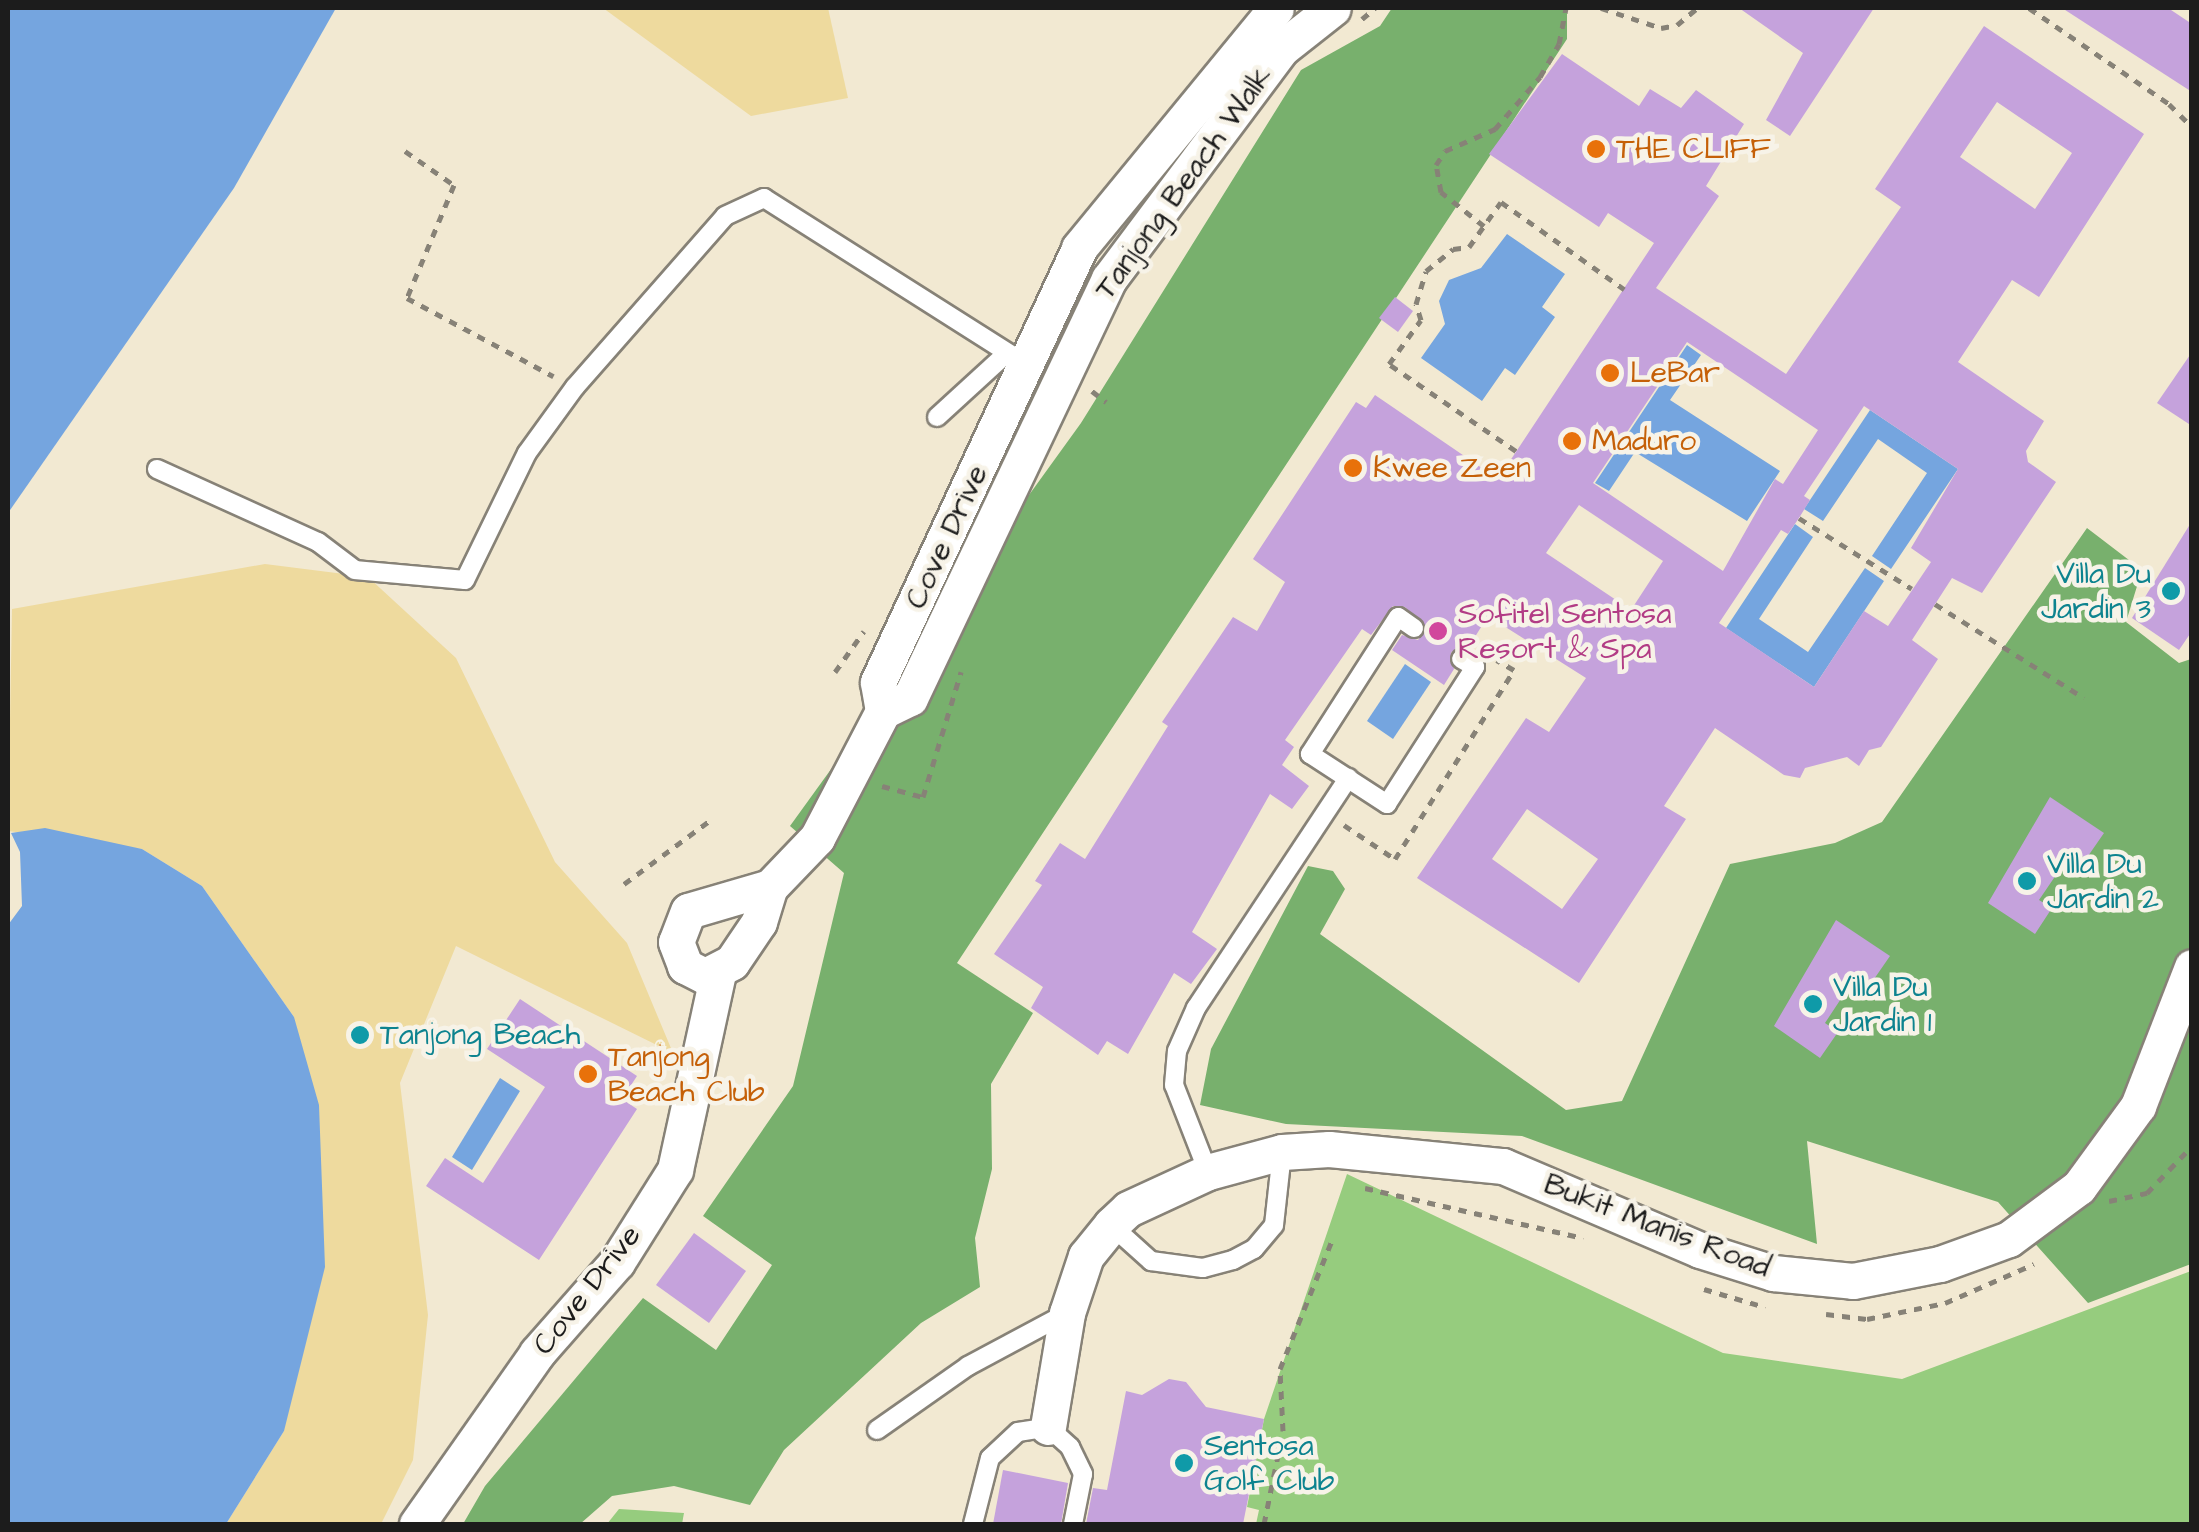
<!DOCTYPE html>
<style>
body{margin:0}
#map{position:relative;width:2199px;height:1532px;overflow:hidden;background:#f2e9d2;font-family:"Architects Daughter",sans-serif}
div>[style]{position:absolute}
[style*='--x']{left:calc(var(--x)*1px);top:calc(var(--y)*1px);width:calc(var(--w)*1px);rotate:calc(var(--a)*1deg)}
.green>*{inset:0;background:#96cc7e}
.forest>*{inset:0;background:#78b06d}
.sand>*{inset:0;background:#eeda9e}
.water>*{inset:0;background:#75a5df}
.building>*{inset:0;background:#c5a2dc}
.path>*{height:5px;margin-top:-2.5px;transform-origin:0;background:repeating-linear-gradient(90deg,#878277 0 8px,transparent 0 16px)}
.roads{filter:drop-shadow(2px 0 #878277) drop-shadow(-2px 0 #878277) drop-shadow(0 2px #878277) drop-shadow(0 -2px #878277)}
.service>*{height:18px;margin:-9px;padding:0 9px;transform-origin:9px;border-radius:9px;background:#fff}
.minor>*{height:35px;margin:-17.5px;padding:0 17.5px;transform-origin:17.5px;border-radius:17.5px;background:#fff}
.dots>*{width:28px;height:28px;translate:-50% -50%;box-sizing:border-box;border:5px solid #f7f3e8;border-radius:50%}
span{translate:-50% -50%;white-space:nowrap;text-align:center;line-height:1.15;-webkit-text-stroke:9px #f7f3e8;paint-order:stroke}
.food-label{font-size:30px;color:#c56008}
.left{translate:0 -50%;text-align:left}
.street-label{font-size:30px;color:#1c1c1c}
.culture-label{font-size:30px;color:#0d838f}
.right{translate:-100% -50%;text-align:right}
.hotel-label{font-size:30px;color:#b23c85}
.frame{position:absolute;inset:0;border:10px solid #1c1c1c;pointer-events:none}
</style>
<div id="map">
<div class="green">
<div style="clip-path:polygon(1347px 1174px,1723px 1353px,1902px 1379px,2191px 1271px,2191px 1524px,1256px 1524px,1259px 1510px,1247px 1507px,1264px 1419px)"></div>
<div style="clip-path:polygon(619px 1509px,684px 1513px,682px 1524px,607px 1524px)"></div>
</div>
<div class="forest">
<div style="clip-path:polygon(1392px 8px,1567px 8px,1567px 39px,957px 963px,1033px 1013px,991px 1084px,992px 1169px,975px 1238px,980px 1287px,921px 1323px,784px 1450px,750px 1505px,674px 1486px,612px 1496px,580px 1524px,463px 1524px,485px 1486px,643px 1298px,716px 1350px,772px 1265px,703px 1216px,793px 1086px,844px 873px,790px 826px,1081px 423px,1301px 70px,1380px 26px)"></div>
<div style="clip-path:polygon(2087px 528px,2142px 570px,2126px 622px,2179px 663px,2191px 659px,2191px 1264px,2088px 1303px,1998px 1202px,1807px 1141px,1817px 1244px,1522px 1136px,1286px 1124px,1200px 1105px,1211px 1049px,1308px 866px,1333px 871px,1345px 889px,1320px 934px,1566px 1110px,1622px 1101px,1730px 864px,1835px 843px,1882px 822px)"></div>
</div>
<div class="sand">
<div style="clip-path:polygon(603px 8px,828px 8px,848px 98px,751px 116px)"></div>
<div style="clip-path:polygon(265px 564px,368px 577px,456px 658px,555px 862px,627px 943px,673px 1053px,456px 946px,400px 1083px,428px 1315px,413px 1460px,381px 1524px,226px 1524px,284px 1431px,294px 1017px,202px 886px,142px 849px,8px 831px,12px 609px)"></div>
</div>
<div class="water">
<div style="clip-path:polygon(8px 8px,336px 8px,234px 188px,8px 513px)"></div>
<div style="clip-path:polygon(1507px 234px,1565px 274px,1542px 307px,1555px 317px,1515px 375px,1505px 368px,1482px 401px,1421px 358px,1445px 324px,1439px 301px,1449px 280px,1481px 268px)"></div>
<div style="clip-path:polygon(1687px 345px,1701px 355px,1670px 400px,1780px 471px,1747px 521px,1635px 452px,1609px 491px,1595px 483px)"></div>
<div style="clip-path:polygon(1870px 410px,1958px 469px,1891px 569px,1872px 556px,1927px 473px,1878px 439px,1823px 521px,1804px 509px)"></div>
<div style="clip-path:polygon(1795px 524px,1813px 537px,1759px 619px,1808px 652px,1865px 568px,1884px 581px,1814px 687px,1726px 628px)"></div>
<div style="clip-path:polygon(1405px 664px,1431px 682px,1393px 739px,1367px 721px)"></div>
<div style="clip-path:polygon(45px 828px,142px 849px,202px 886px,294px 1017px,319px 1105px,325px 1267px,284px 1431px,226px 1524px,8px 1524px,8px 925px,22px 906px,20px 852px,11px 833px)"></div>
<div style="clip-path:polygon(500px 1078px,520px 1091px,472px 1170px,452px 1157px)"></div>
</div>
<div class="building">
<div style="clip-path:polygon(1739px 8px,1874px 8px,1790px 136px,1766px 120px,1803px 53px)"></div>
<div style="clip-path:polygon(2062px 8px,2168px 8px,2192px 24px,2192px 92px)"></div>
<div style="clip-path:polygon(evenodd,1984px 26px,2144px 134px,2039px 297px,2012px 280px,1958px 362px,2044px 421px,2026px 451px,2028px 462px,2056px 482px,1982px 593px,1952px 578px,1912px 640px,1938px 659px,1881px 747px,1869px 750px,1859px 766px,1847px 757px,1805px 768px,1800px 778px,1784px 775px,1715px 728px,1664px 806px,1686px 819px,1579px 983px,1417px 878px,1526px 718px,1549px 732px,1586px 678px,1488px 616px,1468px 648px,1451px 652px,1454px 669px,1444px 685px,1392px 650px,1402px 635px,1418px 640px,1426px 628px,1405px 607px,1393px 606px,1371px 635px,1362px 629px,1285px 740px,1294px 747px,1282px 765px,1309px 786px,1292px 809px,1270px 794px,1192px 932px,1217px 949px,1191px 984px,1174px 973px,1128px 1054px,1107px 1041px,1098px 1055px,1031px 1008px,1043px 987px,994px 954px,1042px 885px,1035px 881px,1060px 843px,1085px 859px,1168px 726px,1162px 722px,1233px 617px,1257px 631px,1285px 582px,1253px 559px,1356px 402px,1366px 408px,1375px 395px,1498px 479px,1654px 243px,1608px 213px,1599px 227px,1489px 154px,1562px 54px,1639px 106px,1650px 89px,1681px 108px,1696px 90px,1744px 124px,1706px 186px,1719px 196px,1656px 288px,1786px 374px,1901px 207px,1875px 189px,1984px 26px,1997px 102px,2072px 153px,2035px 209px,1960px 157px,1997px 102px,1984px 26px,1687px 342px,1818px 430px,1783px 484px,1775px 479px,1723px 571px,1593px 483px,1687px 342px,1984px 26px,1864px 406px,1958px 469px,1911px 548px,1931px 562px,1888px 626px,1864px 611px,1814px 687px,1719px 623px,1781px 530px,1788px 534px,1799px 518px,1810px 500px,1804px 496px,1864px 406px,1984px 26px,1579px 505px,1663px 561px,1631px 610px,1546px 553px,1579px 505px,1984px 26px,1527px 809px,1598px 859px,1562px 909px,1492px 859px,1527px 809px)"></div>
<div style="clip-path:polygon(1395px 297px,1413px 311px,1398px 332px,1379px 318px)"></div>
<div style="clip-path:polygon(2192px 352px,2192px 426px,2157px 403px)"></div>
<div style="clip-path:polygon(2192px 521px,2192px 631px,2179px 650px,2132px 618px)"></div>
<div style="clip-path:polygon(2050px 797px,2104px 833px,2086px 859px,2073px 850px,2039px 900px,2052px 908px,2035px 934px,1988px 903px)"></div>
<div style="clip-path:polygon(1836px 920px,1890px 956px,1872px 982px,1858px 973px,1825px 1023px,1838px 1032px,1820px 1058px,1774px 1026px)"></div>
<div style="clip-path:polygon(520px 999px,637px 1076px,622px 1099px,637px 1109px,539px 1260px,426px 1186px,445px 1158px,483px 1183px,545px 1087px,487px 1049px)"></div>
<div style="clip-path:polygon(694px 1233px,746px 1271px,709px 1323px,656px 1285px)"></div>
<div style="clip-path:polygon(1169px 1379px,1186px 1382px,1206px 1407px,1264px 1419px,1243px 1524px,1086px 1524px,1093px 1488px,1107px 1490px,1126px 1391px,1142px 1395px)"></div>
<div style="clip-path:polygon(1003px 1470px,1068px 1483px,1061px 1524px,993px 1524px)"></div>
</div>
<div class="path">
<div style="--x:1601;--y:8;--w:63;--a:18.4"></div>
<div style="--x:1661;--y:28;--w:16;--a:-11"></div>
<div style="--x:1677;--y:25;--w:26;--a:-40"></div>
<div style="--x:2029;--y:8;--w:170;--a:34.4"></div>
<div style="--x:2169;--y:104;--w:33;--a:45"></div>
<div style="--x:1362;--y:19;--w:17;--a:-40"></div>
<div style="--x:405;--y:151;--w:60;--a:34.8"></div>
<div style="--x:454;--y:185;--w:122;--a:112.6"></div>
<div style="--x:407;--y:298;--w:166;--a:28.1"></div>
<div style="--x:1484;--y:226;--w:55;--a:-141.7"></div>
<div style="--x:1441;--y:192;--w:27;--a:-100"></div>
<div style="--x:1436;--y:165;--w:17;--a:-57"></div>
<div style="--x:1445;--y:151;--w:55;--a:-23.7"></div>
<div style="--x:1495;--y:129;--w:69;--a:-49.1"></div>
<div style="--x:1540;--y:77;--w:38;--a:-60"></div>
<div style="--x:1559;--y:44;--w:37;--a:-79"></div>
<div style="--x:1092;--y:391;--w:18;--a:38"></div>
<div style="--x:1516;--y:451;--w:154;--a:-145.6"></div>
<div style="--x:1389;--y:364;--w:54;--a:-54"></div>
<div style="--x:1421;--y:320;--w:17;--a:-107"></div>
<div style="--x:1416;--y:304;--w:34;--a:-73"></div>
<div style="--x:1426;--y:271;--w:35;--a:-39"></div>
<div style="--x:1453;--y:249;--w:16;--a:-7"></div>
<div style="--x:1469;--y:247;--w:55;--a:-54.6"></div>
<div style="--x:1501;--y:202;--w:151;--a:35.3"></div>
<div style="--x:1799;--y:518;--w:133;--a:32.1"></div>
<div style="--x:1935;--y:604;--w:176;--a:32.2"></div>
<div style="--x:835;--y:672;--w:50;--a:-54.7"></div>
<div style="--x:882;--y:786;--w:42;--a:15"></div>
<div style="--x:923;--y:797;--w:131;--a:-73.1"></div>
<div style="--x:1344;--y:825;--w:61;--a:33.7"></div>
<div style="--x:1395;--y:859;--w:223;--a:-57.8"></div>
<div style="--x:1514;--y:670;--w:20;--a:-150"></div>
<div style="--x:624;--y:884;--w:106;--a:-36.5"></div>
<div style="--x:1365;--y:1188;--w:224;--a:12.9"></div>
<div style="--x:2109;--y:1201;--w:39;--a:-12"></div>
<div style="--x:2147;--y:1193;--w:65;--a:-46.2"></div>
<div style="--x:1704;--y:1289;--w:64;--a:16.4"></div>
<div style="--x:1826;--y:1314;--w:41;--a:7"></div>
<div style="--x:1867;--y:1319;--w:80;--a:-11.6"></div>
<div style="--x:1945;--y:1303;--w:97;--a:-23.7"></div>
<div style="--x:1264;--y:1524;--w:95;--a:-78.5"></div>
<div style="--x:1283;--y:1431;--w:62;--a:-92.8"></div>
<div style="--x:1280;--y:1369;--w:141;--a:-68"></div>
</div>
<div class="roads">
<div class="service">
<div style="--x:937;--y:417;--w:93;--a:-42.4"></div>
<div style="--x:157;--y:469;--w:177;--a:24.4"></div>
<div style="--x:318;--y:542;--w:46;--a:37.1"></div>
<div style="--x:355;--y:570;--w:110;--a:5.2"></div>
<div style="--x:465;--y:580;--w:141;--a:-64"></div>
<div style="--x:527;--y:453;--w:82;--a:-54"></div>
<div style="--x:575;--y:387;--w:227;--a:-48.7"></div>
<div style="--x:725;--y:216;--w:43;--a:-24.8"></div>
<div style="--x:764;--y:198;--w:312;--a:32.4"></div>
<div style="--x:1414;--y:628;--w:19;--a:-145"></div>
<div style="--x:1398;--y:617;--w:163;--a:122.7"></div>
<div style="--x:1310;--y:754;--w:92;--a:33"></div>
<div style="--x:1387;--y:804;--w:163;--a:-57.3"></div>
<div style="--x:1475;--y:667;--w:16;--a:-150"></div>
<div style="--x:1208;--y:1172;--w:93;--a:-111.3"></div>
<div style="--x:1174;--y:1085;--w:34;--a:-85"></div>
<div style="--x:1177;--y:1051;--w:47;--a:-66.2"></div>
<div style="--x:1196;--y:1008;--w:276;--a:-56.5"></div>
<div style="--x:1111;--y:1225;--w:54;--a:42"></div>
<div style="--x:1151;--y:1261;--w:52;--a:7.7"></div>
<div style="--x:1203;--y:1268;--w:31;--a:-15"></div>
<div style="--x:1233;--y:1260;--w:24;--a:-28"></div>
<div style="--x:1254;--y:1249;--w:31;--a:-50"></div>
<div style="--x:1274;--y:1225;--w:73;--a:-83.7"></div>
<div style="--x:877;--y:1430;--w:111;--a:-35.1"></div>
<div style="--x:968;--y:1366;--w:112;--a:-28.2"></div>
<div style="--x:973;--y:1524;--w:68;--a:-75.6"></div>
<div style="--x:990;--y:1458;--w:38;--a:-43"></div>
<div style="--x:1018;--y:1432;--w:30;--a:-9"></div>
<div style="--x:1048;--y:1427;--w:30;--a:42"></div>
<div style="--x:1070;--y:1447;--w:30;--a:64"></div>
<div style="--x:1083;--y:1474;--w:51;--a:101.3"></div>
</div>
<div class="minor">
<div style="--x:883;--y:711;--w:30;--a:-26"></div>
<div style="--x:910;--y:698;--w:464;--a:-64.6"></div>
<div style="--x:1109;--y:279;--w:287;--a:-53.2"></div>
<div style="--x:1281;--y:49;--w:66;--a:-38.3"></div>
<div style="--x:770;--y:887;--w:85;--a:163.7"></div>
<div style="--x:688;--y:911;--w:33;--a:111"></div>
<div style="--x:676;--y:942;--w:26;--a:69"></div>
<div style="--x:685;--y:966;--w:22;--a:27"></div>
<div style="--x:705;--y:976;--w:30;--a:-27"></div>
<div style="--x:732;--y:962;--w:48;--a:-56"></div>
<div style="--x:759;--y:922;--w:37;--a:-73"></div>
<div style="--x:770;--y:887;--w:68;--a:-46.2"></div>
<div style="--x:817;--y:838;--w:143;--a:-62.5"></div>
<div style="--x:883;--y:711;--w:29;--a:-100"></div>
<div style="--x:878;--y:682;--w:478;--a:-65.1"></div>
<div style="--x:1079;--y:248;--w:310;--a:-50.6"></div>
<div style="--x:1048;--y:1427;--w:116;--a:-80.5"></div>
<div style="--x:1067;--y:1313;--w:60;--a:-71.6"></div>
<div style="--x:1086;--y:1256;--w:40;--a:-51"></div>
<div style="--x:1111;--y:1225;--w:23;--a:-43"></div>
<div style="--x:1128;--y:1209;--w:88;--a:-24.8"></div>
<div style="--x:1208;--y:1172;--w:77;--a:-15.1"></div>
<div style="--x:1282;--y:1152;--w:47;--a:-3.7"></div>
<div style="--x:1329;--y:1149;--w:175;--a:5.6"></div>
<div style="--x:1503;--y:1166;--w:214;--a:23.1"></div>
<div style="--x:1700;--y:1250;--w:77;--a:17.5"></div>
<div style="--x:1773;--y:1273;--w:80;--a:5.7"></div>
<div style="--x:1853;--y:1281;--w:89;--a:-11.1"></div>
<div style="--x:1940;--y:1264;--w:73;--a:-19.9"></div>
<div style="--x:2009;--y:1239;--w:87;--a:-36.6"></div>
<div style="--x:2079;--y:1187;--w:100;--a:-53.9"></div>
<div style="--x:2138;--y:1106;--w:149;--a:-68.8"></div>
<div style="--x:417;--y:1524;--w:209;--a:-54.9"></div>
<div style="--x:537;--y:1353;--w:121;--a:-48.7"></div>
<div style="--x:617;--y:1262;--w:109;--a:-57.8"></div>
<div style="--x:675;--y:1170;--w:202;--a:-77.7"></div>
</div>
</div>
<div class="dots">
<div style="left:1596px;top:149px;background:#e8710a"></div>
<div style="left:1610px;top:373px;background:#e8710a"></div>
<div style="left:1572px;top:441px;background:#e8710a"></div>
<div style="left:1353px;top:468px;background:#e8710a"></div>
<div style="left:2171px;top:591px;background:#0f9aa8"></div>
<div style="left:1438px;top:631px;background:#d1479c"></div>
<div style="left:2027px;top:881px;background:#0f9aa8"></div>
<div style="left:1813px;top:1004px;background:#0f9aa8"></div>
<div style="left:360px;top:1035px;background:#0f9aa8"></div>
<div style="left:588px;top:1074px;background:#e8710a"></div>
<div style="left:1184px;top:1463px;background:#0f9aa8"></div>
</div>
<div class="food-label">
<span class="left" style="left:1616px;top:149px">THE CLIFF</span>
<span class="left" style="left:1630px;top:373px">LeBar</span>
<span class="left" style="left:1592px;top:441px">Maduro</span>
<span class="left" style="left:1373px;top:468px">Kwee Zeen</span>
<span class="left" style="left:608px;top:1074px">Tanjong<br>Beach Club</span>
</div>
<div class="street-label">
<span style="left:1184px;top:183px;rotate:-54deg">Tanjong Beach Walk</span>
<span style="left:947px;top:537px;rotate:-65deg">Cove Drive</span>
<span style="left:1657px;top:1226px;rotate:21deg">Bukit Manis Road</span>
<span style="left:587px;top:1290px;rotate:-52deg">Cove Drive</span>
</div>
<div class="culture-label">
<span class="right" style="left:2151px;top:591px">Villa Du<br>Jardin 3</span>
<span class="left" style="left:2047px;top:881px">Villa Du<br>Jardin 2</span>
<span class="left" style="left:1833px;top:1004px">Villa Du<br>Jardin 1</span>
<span class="left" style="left:380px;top:1035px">Tanjong Beach</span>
<span class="left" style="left:1204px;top:1463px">Sentosa<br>Golf Club</span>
</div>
<div class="hotel-label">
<span class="left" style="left:1458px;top:631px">Sofitel Sentosa<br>Resort &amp; Spa</span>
</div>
<div class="frame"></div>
</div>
